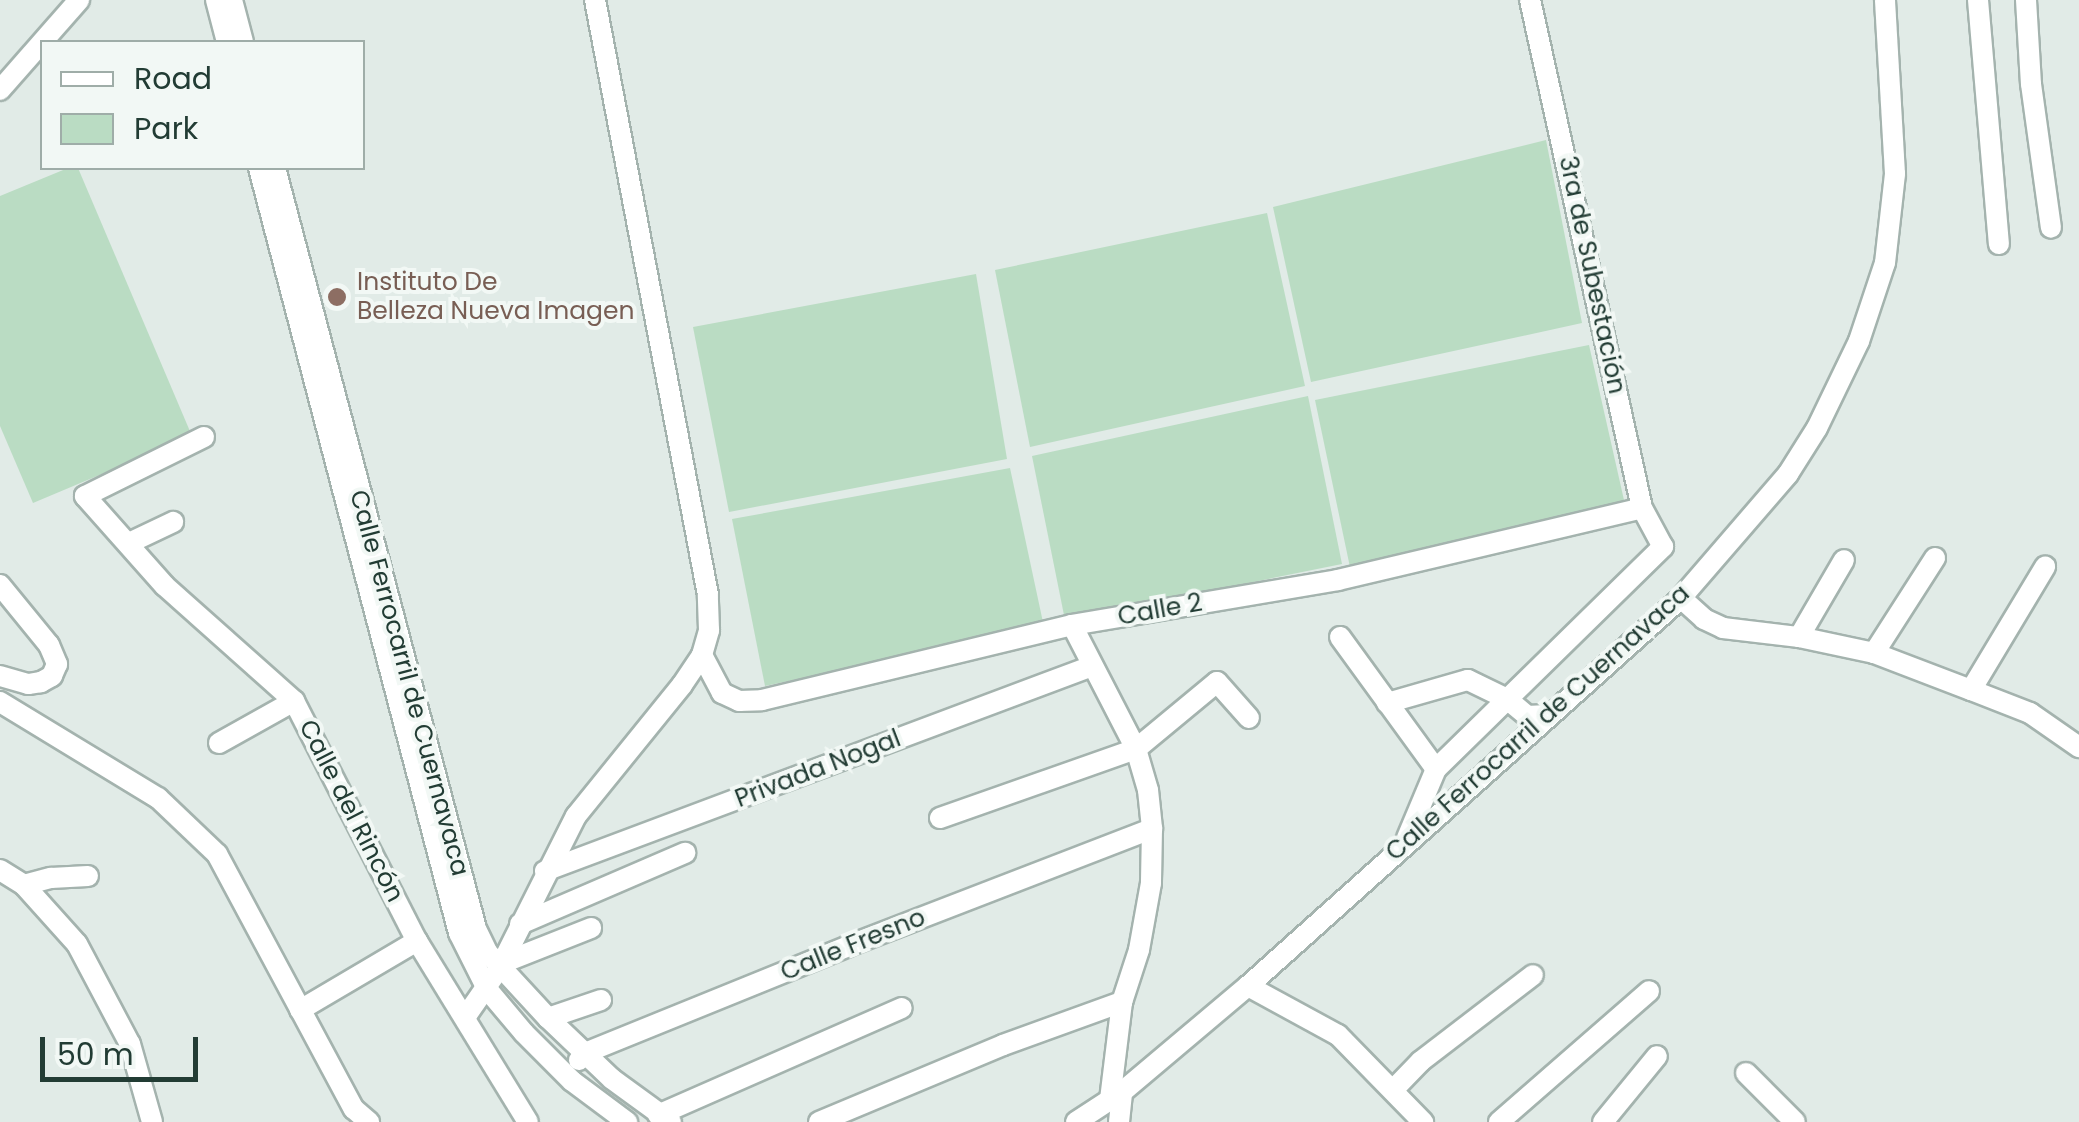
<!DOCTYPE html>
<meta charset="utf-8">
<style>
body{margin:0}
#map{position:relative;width:2079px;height:1122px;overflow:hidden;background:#e1ebe7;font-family:Poppins,sans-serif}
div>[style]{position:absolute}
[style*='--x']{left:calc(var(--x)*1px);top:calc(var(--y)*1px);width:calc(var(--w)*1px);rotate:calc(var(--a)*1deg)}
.green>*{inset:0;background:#badcc3}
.roads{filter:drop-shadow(2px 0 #a4b3ae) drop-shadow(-2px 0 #a4b3ae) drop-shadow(0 2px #a4b3ae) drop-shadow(0 -2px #a4b3ae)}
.minor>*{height:20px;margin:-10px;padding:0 10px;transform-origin:10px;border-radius:10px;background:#fff}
.dots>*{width:28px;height:28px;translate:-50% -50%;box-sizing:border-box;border:5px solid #f2f8f5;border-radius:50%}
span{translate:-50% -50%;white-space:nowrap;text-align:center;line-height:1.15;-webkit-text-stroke:8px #f2f8f5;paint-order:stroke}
.street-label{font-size:25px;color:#223c34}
.education-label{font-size:25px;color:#785e54}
.left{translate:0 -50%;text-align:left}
.legend{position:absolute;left:40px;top:40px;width:325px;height:130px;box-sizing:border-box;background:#f2f8f5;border:2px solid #9fada8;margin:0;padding:12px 18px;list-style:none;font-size:30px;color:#223c34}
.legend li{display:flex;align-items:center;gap:20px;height:50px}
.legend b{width:50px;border:2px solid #9fada8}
.scale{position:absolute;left:40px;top:1037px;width:158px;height:45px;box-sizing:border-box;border:5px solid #223c34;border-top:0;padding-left:12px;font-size:30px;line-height:35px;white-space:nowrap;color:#223c34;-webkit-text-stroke:8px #f2f8f5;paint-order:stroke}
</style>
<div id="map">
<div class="green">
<div style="clip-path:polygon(1546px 140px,1582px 323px,1311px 382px,1273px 207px)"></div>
<div style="clip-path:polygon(68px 168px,78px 168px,192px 436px,33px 503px,0 426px,0 196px)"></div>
<div style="clip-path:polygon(1267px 213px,1305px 386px,1030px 447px,995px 270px)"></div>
<div style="clip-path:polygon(976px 274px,1007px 459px,729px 512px,693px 327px)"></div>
<div style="clip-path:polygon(1589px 345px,1626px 509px,1351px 572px,1315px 400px)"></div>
<div style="clip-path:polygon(1308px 396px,1342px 564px,1065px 620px,1032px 456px)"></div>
<div style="clip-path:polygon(1010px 468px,1044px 627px,765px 686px,732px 519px)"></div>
</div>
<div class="roads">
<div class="minor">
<div style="--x:216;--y:0;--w:43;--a:75.3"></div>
<div style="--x:232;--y:0;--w:43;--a:75.3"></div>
<div style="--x:1978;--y:0;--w:245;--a:85.1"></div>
<div style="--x:2026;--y:0;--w:84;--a:86.6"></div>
<div style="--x:2031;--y:84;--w:145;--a:82.1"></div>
<div style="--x:0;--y:90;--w:120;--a:-48.7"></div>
<div style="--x:259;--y:168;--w:791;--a:75.35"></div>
<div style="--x:459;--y:933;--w:63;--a:63.4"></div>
<div style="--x:487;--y:989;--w:57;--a:49.9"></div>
<div style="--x:524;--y:1033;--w:68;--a:45"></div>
<div style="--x:572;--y:1081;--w:69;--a:36.7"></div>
<div style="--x:275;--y:168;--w:787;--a:75.2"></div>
<div style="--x:476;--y:929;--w:25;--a:64"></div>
<div style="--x:487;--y:952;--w:90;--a:47.3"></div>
<div style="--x:548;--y:1018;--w:88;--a:43.6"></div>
<div style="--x:612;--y:1079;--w:73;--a:36.1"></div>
<div style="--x:204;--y:437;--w:133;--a:153.6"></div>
<div style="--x:85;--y:496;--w:120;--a:48.4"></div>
<div style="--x:165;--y:586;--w:173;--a:41.7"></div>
<div style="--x:294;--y:701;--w:270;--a:62.9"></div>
<div style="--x:417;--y:941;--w:212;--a:58.5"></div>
<div style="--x:129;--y:543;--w:49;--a:-25.5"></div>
<div style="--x:0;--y:585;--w:77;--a:50.8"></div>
<div style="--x:49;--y:645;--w:21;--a:67"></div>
<div style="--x:57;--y:664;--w:13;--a:113"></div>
<div style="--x:52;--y:676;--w:13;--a:151"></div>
<div style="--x:41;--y:682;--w:13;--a:171"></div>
<div style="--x:28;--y:684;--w:29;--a:-164"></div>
<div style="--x:1681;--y:598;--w:31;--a:42"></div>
<div style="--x:1704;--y:619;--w:21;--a:25"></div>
<div style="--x:1723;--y:628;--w:77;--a:6.8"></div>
<div style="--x:1799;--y:637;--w:77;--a:12"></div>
<div style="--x:1874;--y:653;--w:104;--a:20.9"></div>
<div style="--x:1971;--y:690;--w:63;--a:21.3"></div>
<div style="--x:2030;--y:713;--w:60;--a:34.8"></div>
<div style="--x:1072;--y:625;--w:140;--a:62.7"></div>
<div style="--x:1136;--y:749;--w:43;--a:73.7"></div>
<div style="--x:1148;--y:790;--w:39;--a:84"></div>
<div style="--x:1152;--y:829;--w:54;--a:91.1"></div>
<div style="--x:1151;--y:883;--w:68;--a:100.2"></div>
<div style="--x:1139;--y:950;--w:55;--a:108.1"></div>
<div style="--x:1122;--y:1002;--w:99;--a:97"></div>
<div style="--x:1340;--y:637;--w:163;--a:54"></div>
<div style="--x:1799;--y:637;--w:89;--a:-59.7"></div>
<div style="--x:1874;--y:653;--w:113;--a:-57.3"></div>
<div style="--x:702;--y:655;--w:43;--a:62.2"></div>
<div style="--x:722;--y:693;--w:19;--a:25"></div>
<div style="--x:739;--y:701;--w:23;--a:-2"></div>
<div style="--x:762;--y:700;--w:319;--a:-13.6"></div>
<div style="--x:1072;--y:625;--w:270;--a:-9.6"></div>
<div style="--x:1338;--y:580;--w:312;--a:-13.3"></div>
<div style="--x:1971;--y:690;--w:144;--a:-59"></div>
<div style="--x:0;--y:702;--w:185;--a:31.3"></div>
<div style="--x:158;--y:798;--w:81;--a:43.5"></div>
<div style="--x:217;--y:854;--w:289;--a:61.8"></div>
<div style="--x:354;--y:1109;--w:20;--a:41"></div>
<div style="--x:1387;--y:703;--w:84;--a:-15.9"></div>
<div style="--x:1468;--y:680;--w:43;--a:26"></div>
<div style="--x:1507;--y:699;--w:26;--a:40"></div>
<div style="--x:1527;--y:716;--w:21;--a:-3"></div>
<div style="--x:219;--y:743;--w:86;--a:-29.2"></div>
<div style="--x:940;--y:818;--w:208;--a:-19.4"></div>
<div style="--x:1136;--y:749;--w:105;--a:-39.6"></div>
<div style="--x:1217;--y:682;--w:48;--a:48.4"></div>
<div style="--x:1407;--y:838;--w:75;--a:-67.2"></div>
<div style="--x:1436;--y:769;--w:318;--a:-44.4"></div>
<div style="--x:1663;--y:547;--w:44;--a:-118.3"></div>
<div style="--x:1642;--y:508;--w:520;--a:-102.43"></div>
<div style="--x:0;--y:870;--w:28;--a:32"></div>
<div style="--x:24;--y:885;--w:79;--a:48.1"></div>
<div style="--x:77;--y:944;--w:113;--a:62.1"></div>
<div style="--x:130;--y:1044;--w:81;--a:74.2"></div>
<div style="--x:545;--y:871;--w:584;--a:-20.54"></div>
<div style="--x:24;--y:885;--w:28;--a:-15"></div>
<div style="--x:51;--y:878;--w:37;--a:-3"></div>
<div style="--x:520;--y:924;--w:180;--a:-23.3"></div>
<div style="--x:500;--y:964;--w:98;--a:-21.6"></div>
<div style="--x:1248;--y:986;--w:102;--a:28.6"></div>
<div style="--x:1338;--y:1035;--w:122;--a:45.7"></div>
<div style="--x:300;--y:1010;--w:136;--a:-30.5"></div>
<div style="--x:466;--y:1016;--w:60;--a:-55.2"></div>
<div style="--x:500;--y:967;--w:169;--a:-63.3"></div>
<div style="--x:576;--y:816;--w:169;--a:-51"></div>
<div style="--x:682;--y:685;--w:36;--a:-56"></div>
<div style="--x:702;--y:655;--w:26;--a:-74"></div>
<div style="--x:709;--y:630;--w:35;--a:-92"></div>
<div style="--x:708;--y:595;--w:606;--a:-100.75"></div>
<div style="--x:548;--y:1018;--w:56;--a:-18.8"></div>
<div style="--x:579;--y:1060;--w:9;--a:-49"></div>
<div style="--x:585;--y:1053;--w:284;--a:-22.1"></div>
<div style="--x:848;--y:946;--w:326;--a:-21.1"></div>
<div style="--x:1746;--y:1073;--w:69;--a:45"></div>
<div style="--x:1393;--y:1090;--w:40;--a:-46"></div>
<div style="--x:1421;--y:1061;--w:141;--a:-37.5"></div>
<div style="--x:658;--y:1115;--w:266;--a:-23.7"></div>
<div style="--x:819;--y:1122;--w:199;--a:-22.7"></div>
<div style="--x:1003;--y:1045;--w:127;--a:-19.9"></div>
<div style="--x:1076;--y:1122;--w:55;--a:-33.1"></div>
<div style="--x:1122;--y:1092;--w:165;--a:-40.1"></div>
<div style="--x:1248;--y:986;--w:581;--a:-41.86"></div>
<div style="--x:1681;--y:598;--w:164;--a:-49.2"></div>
<div style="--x:1788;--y:474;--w:54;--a:-57.8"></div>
<div style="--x:1817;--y:428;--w:97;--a:-64.2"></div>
<div style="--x:1859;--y:341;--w:82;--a:-71.6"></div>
<div style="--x:1885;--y:263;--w:90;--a:-83.6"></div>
<div style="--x:1895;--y:174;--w:174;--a:-93.3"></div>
<div style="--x:1119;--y:1122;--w:30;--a:-84"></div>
<div style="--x:1499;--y:1122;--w:199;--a:-41.1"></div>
<div style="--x:1603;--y:1122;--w:85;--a:-50.7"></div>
</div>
</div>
<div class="dots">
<div style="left:337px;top:297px;background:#8d6e63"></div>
</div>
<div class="street-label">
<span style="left:1592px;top:275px;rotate:78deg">3ra de Subestación</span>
<span style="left:1160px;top:610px;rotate:-10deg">Calle 2</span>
<span style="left:409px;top:683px;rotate:75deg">Calle Ferrocarril de Cuernavaca</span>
<span style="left:1538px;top:723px;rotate:-42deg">Calle Ferrocarril de Cuernavaca</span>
<span style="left:818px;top:769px;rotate:-21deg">Privada Nogal</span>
<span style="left:351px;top:811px;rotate:63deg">Calle del Rincón</span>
<span style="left:853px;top:945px;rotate:-22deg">Calle Fresno</span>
</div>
<div class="education-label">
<span class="left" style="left:357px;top:297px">Instituto De<br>Belleza Nueva Imagen</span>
</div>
<ul class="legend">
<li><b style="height:12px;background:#fff"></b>Road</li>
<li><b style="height:28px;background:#badcc3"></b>Park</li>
</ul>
<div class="scale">50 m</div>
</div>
